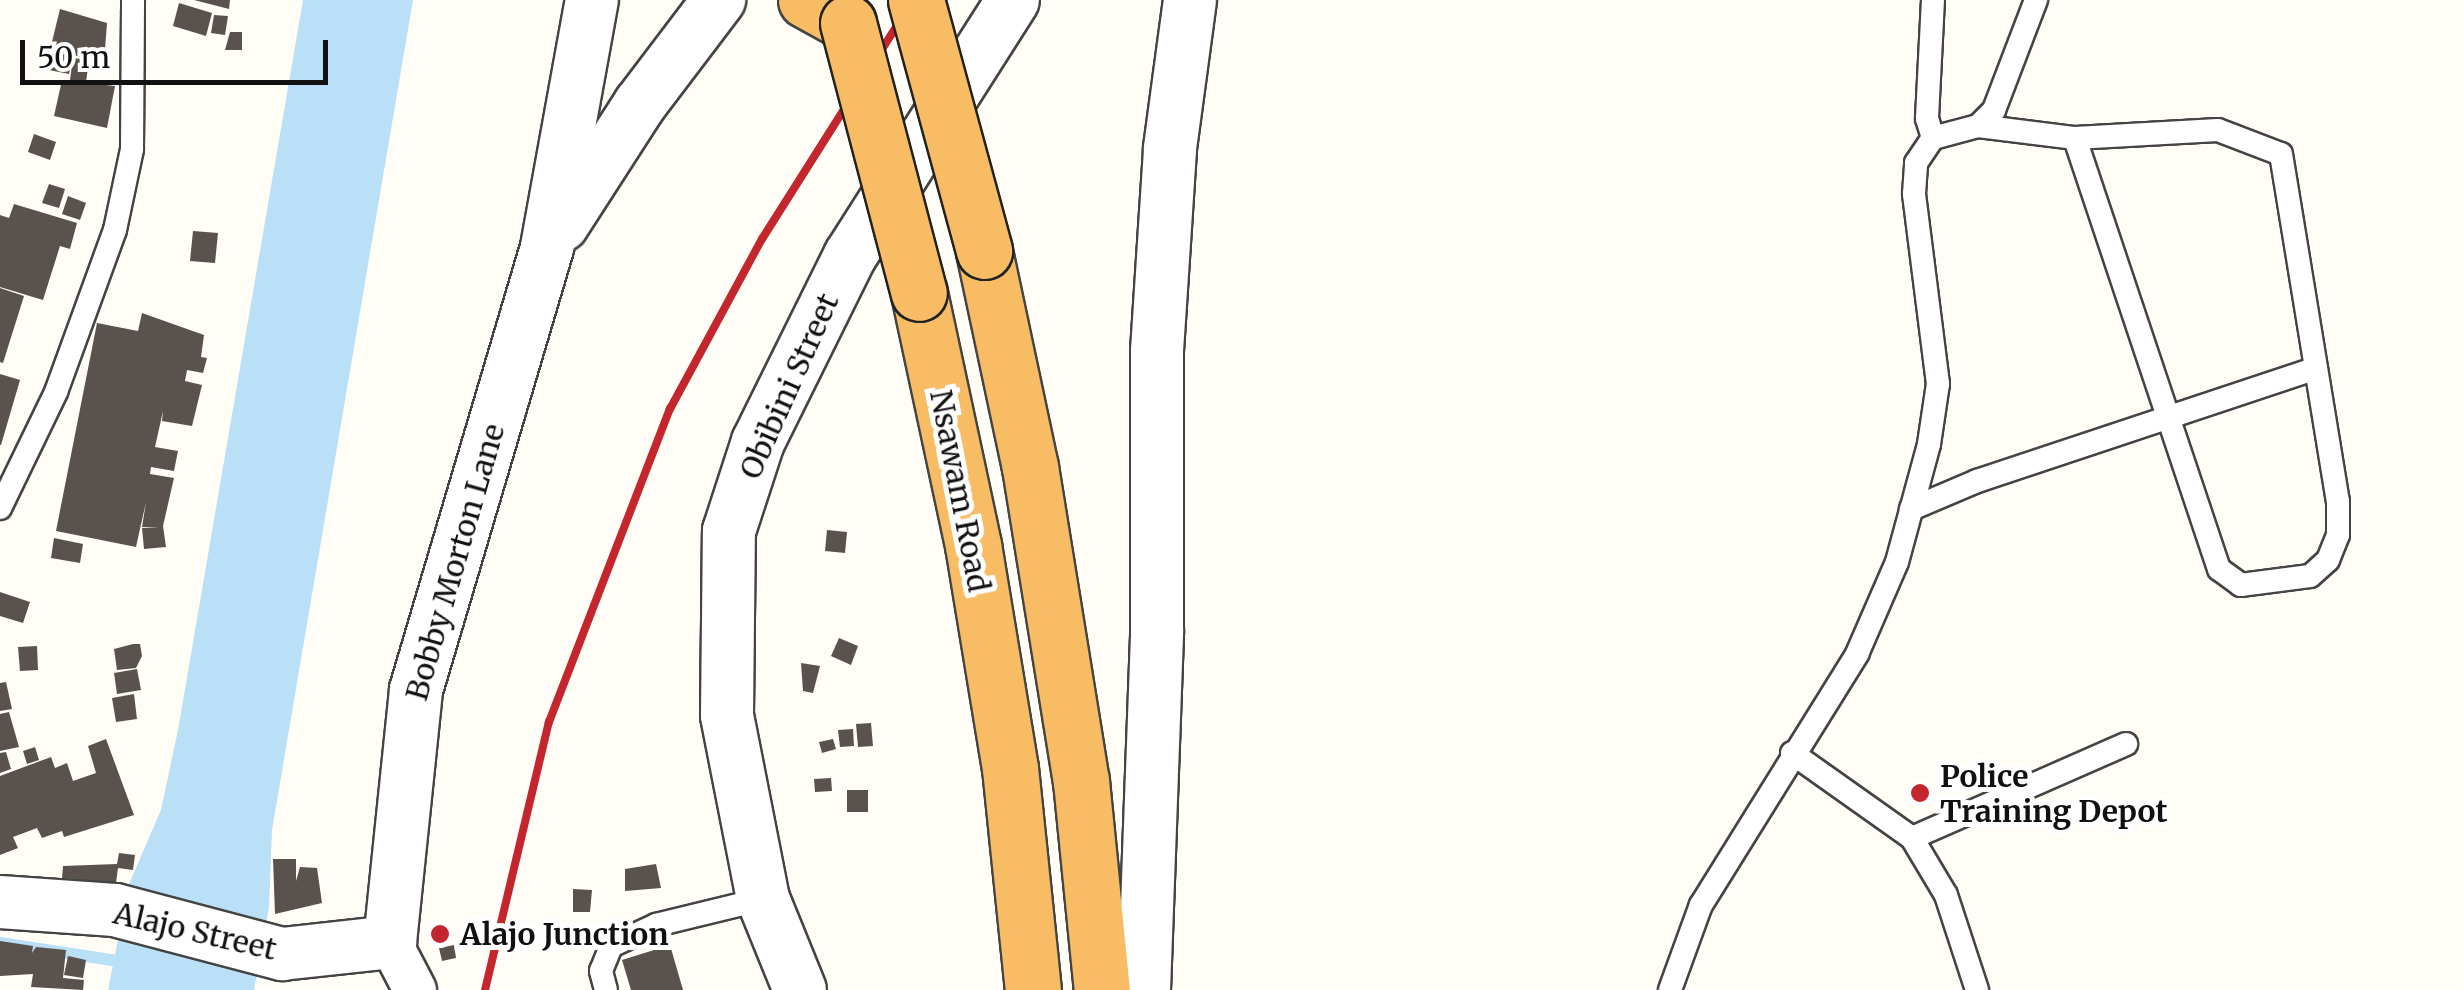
<!DOCTYPE html>
<style>
body{margin:0}
#map{position:relative;width:2463px;height:990px;overflow:hidden;background:#fffdf5;font-family:Merriweather,serif}
div>[style]{position:absolute}
[style*='--x']{left:calc(var(--x)*1px);top:calc(var(--y)*1px);width:calc(var(--w)*1px);rotate:calc(var(--a)*1deg)}
.water>*{inset:0;background:#b9e0f7}
.stream>*{height:12px;margin:-6px;padding:0 6px;transform-origin:6px;border-radius:6px;background:#b9e0f7}
.building>*{inset:0;background:#5a524d}
.roads{filter:drop-shadow(2px 0 #444) drop-shadow(-2px 0 #444) drop-shadow(0 2px #444) drop-shadow(0 -2px #444)}
.service>*{height:22px;margin:-11px;padding:0 11px;transform-origin:11px;border-radius:11px;background:#fff}
.minor>*{height:42px;margin:-21px;padding:0 21px;transform-origin:21px;border-radius:21px;background:#fff}
.tertiary>*{height:52px;margin:-26px;padding:0 26px;transform-origin:26px;border-radius:26px;background:#fff}
.trunk>*{height:55px;margin:-27.5px;padding:0 27.5px;transform-origin:27.5px;border-radius:27.5px;background:#f7bc64}
.rail>*{height:8px;margin:-4px;padding:0 4px;transform-origin:4px;border-radius:4px;background:#c4262e}
.bridges{filter:drop-shadow(2px 0 #222) drop-shadow(-2px 0 #222) drop-shadow(0 2px #222) drop-shadow(0 -2px #222)}
.trunk-bridge>*{height:55px;margin:-27.5px;padding:0 27.5px;transform-origin:27.5px;border-radius:27.5px;background:#f7bc64}
.dots>*{width:28px;height:28px;translate:-50% -50%;box-sizing:border-box;border:5px solid #fff;border-radius:50%}
span{translate:-50% -50%;white-space:nowrap;text-align:center;line-height:1.15;-webkit-text-stroke:10px #fff;paint-order:stroke}
.street-label{font-size:30px;color:#111}
.poi-label{font-size:30px;color:#111;font-weight:700}
.left{translate:0 -50%;text-align:left}
.scale{position:absolute;left:20px;top:40px;width:308px;height:45px;box-sizing:border-box;border:5px solid #111;border-top:0;padding-left:12px;font-size:30px;line-height:35px;white-space:nowrap;color:#111;-webkit-text-stroke:8px #fff;paint-order:stroke}
</style>
<div id="map">
<div class="water">
<div style="clip-path:polygon(303px 0,413px 0,272px 830px,269px 907px,254px 990px,108px 990px,129px 884px,161px 810px,178px 730px)"></div>
</div>
<div class="stream">
<div style="--x:0;--y:943;--w:125;--a:8.7"></div>
</div>
<div class="building">
<div style="clip-path:polygon(194px 0,230px 0,229px 9px)"></div>
<div style="clip-path:polygon(179px 3px,212px 13px,206px 36px,173px 26px)"></div>
<div style="clip-path:polygon(60px 9px,107px 23px,104px 62px,50px 50px)"></div>
<div style="clip-path:polygon(214px 15px,228px 16px,225px 35px,211px 33px)"></div>
<div style="clip-path:polygon(230px 32px,242px 32px,242px 50px,225px 50px)"></div>
<div style="clip-path:polygon(53px 52px,73px 56px,69px 74px,49px 70px)"></div>
<div style="clip-path:polygon(73px 58px,89px 60px,86px 82px,70px 80px)"></div>
<div style="clip-path:polygon(62px 80px,115px 86px,107px 128px,54px 116px)"></div>
<div style="clip-path:polygon(34px 134px,56px 142px,50px 160px,28px 152px)"></div>
<div style="clip-path:polygon(49px 184px,65px 189px,59px 208px,42px 203px)"></div>
<div style="clip-path:polygon(68px 196px,86px 203px,80px 220px,62px 214px)"></div>
<div style="clip-path:polygon(14px 204px,77px 223px,70px 249px,60px 246px,43px 300px,0 287px,0 215px,9px 218px)"></div>
<div style="clip-path:polygon(193px 231px,218px 233px,215px 263px,190px 261px)"></div>
<div style="clip-path:polygon(0 288px,24px 296px,3px 363px,0 362px)"></div>
<div style="clip-path:polygon(142px 313px,204px 335px,201px 357px,207px 358px,203px 373px,187px 370px,185px 381px,202px 385px,192px 426px,162px 421px,163px 411px,155px 447px,178px 451px,174px 471px,151px 467px,150px 474px,174px 478px,163px 526px,166px 547px,144px 549px,142px 528px,159px 527px,142px 527px,146px 502px,136px 547px,56px 531px,97px 323px,138px 331px)"></div>
<div style="clip-path:polygon(0 374px,20px 380px,1px 445px,0 445px)"></div>
<div style="clip-path:polygon(827px 530px,847px 532px,845px 553px,825px 551px)"></div>
<div style="clip-path:polygon(54px 538px,83px 544px,80px 563px,51px 558px)"></div>
<div style="clip-path:polygon(0 592px,30px 602px,23px 623px,0 616px)"></div>
<div style="clip-path:polygon(839px 638px,858px 646px,851px 665px,831px 656px)"></div>
<div style="clip-path:polygon(133px 644px,140px 644px,142px 656px,136px 668px,117px 670px,114px 649px)"></div>
<div style="clip-path:polygon(37px 646px,38px 670px,20px 671px,18px 647px)"></div>
<div style="clip-path:polygon(801px 663px,820px 666px,813px 693px,803px 691px)"></div>
<div style="clip-path:polygon(137px 669px,141px 690px,117px 694px,114px 673px)"></div>
<div style="clip-path:polygon(6px 682px,12px 709px,0 711px,0 683px)"></div>
<div style="clip-path:polygon(134px 694px,137px 719px,116px 722px,112px 698px)"></div>
<div style="clip-path:polygon(9px 712px,19px 747px,0 751px,0 714px)"></div>
<div style="clip-path:polygon(871px 723px,873px 746px,858px 747px,856px 724px)"></div>
<div style="clip-path:polygon(853px 729px,854px 746px,840px 747px,838px 730px)"></div>
<div style="clip-path:polygon(106px 739px,134px 815px,64px 837px,62px 831px,42px 838px,37px 828px,13px 837px,18px 848px,0 855px,0 776px,51px 757px,55px 768px,67px 763px,73px 781px,96px 773px,88px 746px)"></div>
<div style="clip-path:polygon(833px 739px,836px 749px,822px 753px,819px 742px)"></div>
<div style="clip-path:polygon(35px 747px,39px 760px,27px 764px,23px 751px)"></div>
<div style="clip-path:polygon(6px 752px,11px 769px,0 773px,0 753px)"></div>
<div style="clip-path:polygon(831px 778px,832px 791px,815px 792px,814px 779px)"></div>
<div style="clip-path:polygon(847px 790px,868px 790px,868px 812px,847px 812px)"></div>
<div style="clip-path:polygon(119px 853px,135px 855px,133px 870px,118px 868px,116px 883px,62px 878px,63px 866px,117px 864px)"></div>
<div style="clip-path:polygon(273px 859px,296px 859px,296px 881px,300px 867px,317px 868px,322px 903px,275px 914px)"></div>
<div style="clip-path:polygon(656px 864px,661px 888px,625px 891px,625px 869px)"></div>
<div style="clip-path:polygon(573px 889px,592px 890px,590px 912px,573px 912px)"></div>
<div style="clip-path:polygon(0 941px,33px 946px,32px 953px,36px 947px,66px 950px,63px 978px,84px 980px,83px 990px,31px 987px,33px 974px,0 976px)"></div>
<div style="clip-path:polygon(454px 945px,456px 958px,442px 961px,439px 948px)"></div>
<div style="clip-path:polygon(670px 945px,683px 990px,631px 990px,622px 960px)"></div>
<div style="clip-path:polygon(68px 956px,86px 960px,83px 978px,64px 975px)"></div>
</div>
<div class="roads">
<div class="service">
<div style="--x:1978;--y:126;--w:98;--a:7.1"></div>
<div style="--x:2075;--y:138;--w:143;--a:-3.2"></div>
<div style="--x:2218;--y:130;--w:67;--a:20.9"></div>
<div style="--x:2281;--y:154;--w:352;--a:80.7"></div>
<div style="--x:2338;--y:501;--w:34;--a:90"></div>
<div style="--x:2338;--y:535;--w:27;--a:112"></div>
<div style="--x:2328;--y:560;--w:24;--a:138"></div>
<div style="--x:2310;--y:576;--w:70;--a:172.6"></div>
<div style="--x:2241;--y:585;--w:27;--a:-144"></div>
<div style="--x:2219;--y:569;--w:454;--a:-108.5"></div>
<div style="--x:1933;--y:138;--w:21;--a:-107"></div>
<div style="--x:1927;--y:118;--w:118;--a:-87.1"></div>
<div style="--x:0;--y:508;--w:129;--a:-64.2"></div>
<div style="--x:56;--y:392;--w:172;--a:-70"></div>
<div style="--x:115;--y:230;--w:83;--a:-78.1"></div>
<div style="--x:132;--y:149;--w:149;--a:-89.6"></div>
<div style="--x:1911;--y:509;--w:72;--a:-23"></div>
<div style="--x:1977;--y:481;--w:357;--a:-18.4"></div>
<div style="--x:1792;--y:753;--w:147;--a:35.3"></div>
<div style="--x:1912;--y:838;--w:66;--a:59.2"></div>
<div style="--x:1946;--y:895;--w:100;--a:71.9"></div>
<div style="--x:1912;--y:838;--w:234;--a:-23.7"></div>
<div style="--x:606;--y:990;--w:20;--a:-105"></div>
<div style="--x:601;--y:971;--w:27;--a:-68"></div>
<div style="--x:611;--y:946;--w:50;--a:-25"></div>
<div style="--x:656;--y:925;--w:110;--a:-13.7"></div>
<div style="--x:1670;--y:990;--w:90;--a:-70"></div>
<div style="--x:1701;--y:905;--w:296;--a:-58.1"></div>
<div style="--x:1857;--y:654;--w:100;--a:-66.5"></div>
<div style="--x:1897;--y:562;--w:122;--a:-74.8"></div>
<div style="--x:1929;--y:444;--w:61;--a:-81.5"></div>
<div style="--x:1938;--y:384;--w:192;--a:-97.2"></div>
<div style="--x:1914;--y:194;--w:31;--a:-86"></div>
<div style="--x:1916;--y:163;--w:30;--a:-56"></div>
<div style="--x:1933;--y:138;--w:47;--a:-14.9"></div>
<div style="--x:1978;--y:126;--w:23;--a:-45"></div>
<div style="--x:1994;--y:110;--w:118;--a:-69.1"></div>
</div>
<div class="minor">
<div style="--x:390;--y:942;--w:54;--a:62.5"></div>
</div>
<div class="tertiary">
<div style="--x:562;--y:225;--w:144;--a:-57.2"></div>
<div style="--x:640;--y:104;--w:131;--a:-52.8"></div>
<div style="--x:0;--y:902;--w:115;--a:4"></div>
<div style="--x:115;--y:910;--w:173;--a:14.8"></div>
<div style="--x:282;--y:954;--w:109;--a:-6.3"></div>
<div style="--x:390;--y:942;--w:253;--a:-84.1"></div>
<div style="--x:416;--y:690;--w:462;--a:-73.5"></div>
<div style="--x:547;--y:247;--w:251;--a:-79.7"></div>
<div style="--x:800;--y:990;--w:98;--a:-112.1"></div>
<div style="--x:763;--y:899;--w:187;--a:-101.1"></div>
<div style="--x:727;--y:715;--w:184;--a:-89.4"></div>
<div style="--x:729;--y:531;--w:94;--a:-72"></div>
<div style="--x:758;--y:442;--w:208;--a:-63.7"></div>
<div style="--x:850;--y:256;--w:303;--a:-57.5"></div>
<div style="--x:1144;--y:990;--w:360;--a:-87.9"></div>
<div style="--x:1157;--y:630;--w:279;--a:-90"></div>
<div style="--x:1157;--y:351;--w:203;--a:-86.3"></div>
<div style="--x:1170;--y:148;--w:149;--a:-82.3"></div>
</div>
<div class="trunk">
<div style="--x:806;--y:0;--w:48;--a:28.7"></div>
<div style="--x:984;--y:251;--w:221;--a:78"></div>
<div style="--x:1030;--y:467;--w:318;--a:80.8"></div>
<div style="--x:1081;--y:781;--w:210;--a:84.3"></div>
<div style="--x:919;--y:293;--w:258;--a:77.9"></div>
<div style="--x:973;--y:545;--w:226;--a:80.6"></div>
<div style="--x:1010;--y:768;--w:223;--a:84.1"></div>
</div>
</div>
<div class="rail">
<div style="--x:485;--y:990;--w:276;--a:-76.6"></div>
<div style="--x:549;--y:722;--w:336;--a:-68.9"></div>
<div style="--x:670;--y:409;--w:193;--a:-61.6"></div>
<div style="--x:762;--y:239;--w:283;--a:-57.7"></div>
</div>
<div class="bridges">
<div class="trunk-bridge">
<div style="--x:916;--y:0;--w:260;--a:74.8"></div>
<div style="--x:848;--y:23;--w:279;--a:75.3"></div>
</div>
</div>
<div class="dots">
<div style="left:1920px;top:793px;background:#c4262e"></div>
<div style="left:440px;top:934px;background:#c4262e"></div>
</div>
<div class="street-label">
<span style="left:789px;top:386px;rotate:-66deg">Obibini Street</span>
<span style="left:960px;top:491px;rotate:79deg">Nsawam Road</span>
<span style="left:455px;top:562px;rotate:-74deg">Bobby Morton Lane</span>
<span style="left:195px;top:931px;rotate:13deg">Alajo Street</span>
</div>
<div class="poi-label">
<span class="left" style="left:1940px;top:793px">Police<br>Training Depot</span>
<span class="left" style="left:460px;top:934px">Alajo Junction</span>
</div>
<div class="scale">50 m</div>
</div>
